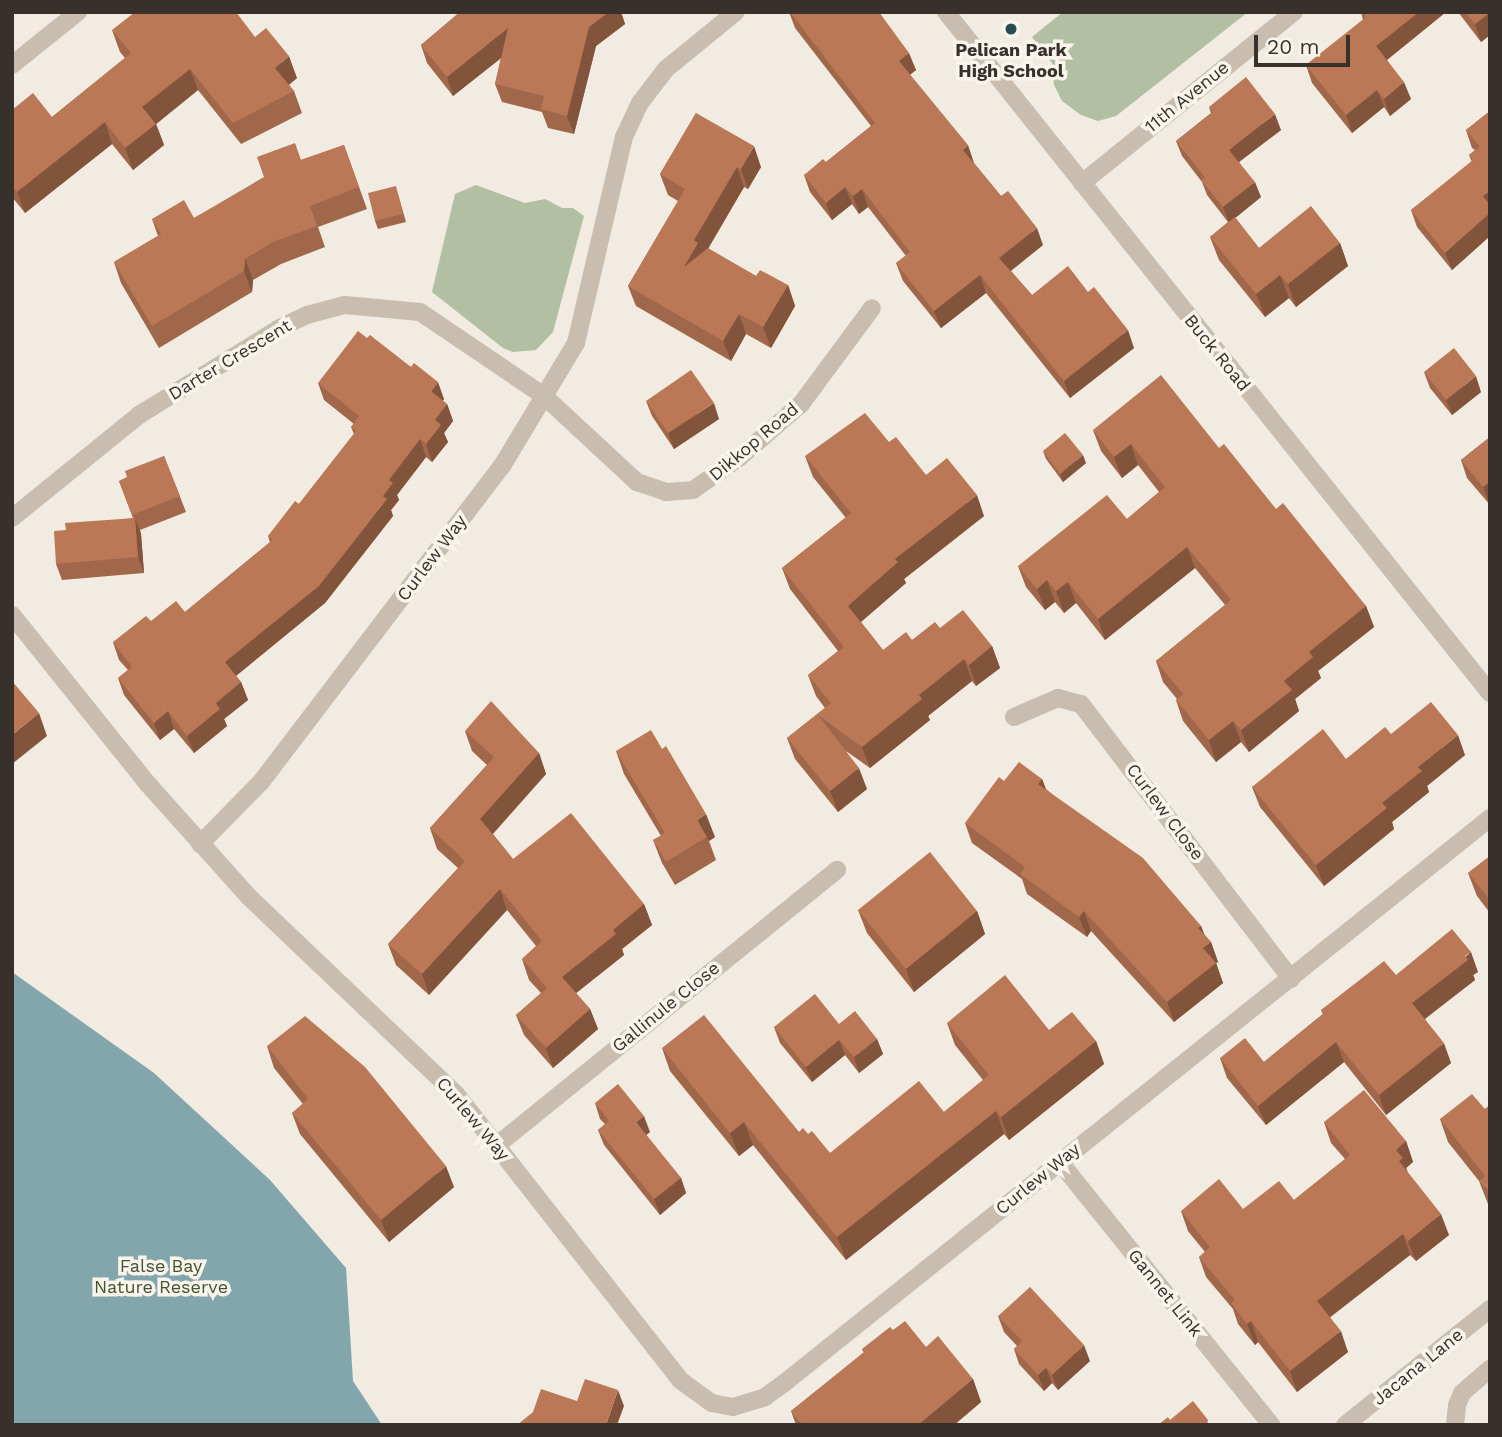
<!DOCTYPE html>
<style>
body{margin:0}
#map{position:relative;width:1502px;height:1437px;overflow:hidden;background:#f1ebe1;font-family:"Work Sans",sans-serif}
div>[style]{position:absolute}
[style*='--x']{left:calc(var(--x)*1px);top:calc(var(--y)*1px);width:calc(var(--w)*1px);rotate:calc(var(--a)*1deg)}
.green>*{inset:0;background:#b2bfa2}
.water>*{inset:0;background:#83a6ac}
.minor>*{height:18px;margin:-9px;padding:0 9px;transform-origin:9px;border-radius:9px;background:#c8bdae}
.wall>*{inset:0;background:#a0674a}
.shaded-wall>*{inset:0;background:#82543c}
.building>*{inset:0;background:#ba7856}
.dots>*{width:19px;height:19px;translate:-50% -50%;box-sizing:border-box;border:4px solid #f9f5ed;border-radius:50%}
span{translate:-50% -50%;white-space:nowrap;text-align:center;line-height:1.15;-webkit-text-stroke:7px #f9f5ed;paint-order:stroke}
.poi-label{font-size:18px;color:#38312b;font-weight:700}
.street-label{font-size:18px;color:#38312b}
.park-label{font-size:18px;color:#445432}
.frame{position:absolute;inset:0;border:14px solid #38312b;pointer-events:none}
.scale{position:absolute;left:1254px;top:35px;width:96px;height:32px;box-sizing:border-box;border:4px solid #38312b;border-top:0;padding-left:9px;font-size:21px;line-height:24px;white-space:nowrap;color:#38312b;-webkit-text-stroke:5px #f9f5ed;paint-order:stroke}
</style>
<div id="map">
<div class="green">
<div style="clip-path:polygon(1063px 12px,1248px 12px,1116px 116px,1098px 121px,1081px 115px,1062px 101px,1054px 85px,1052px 63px,1032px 37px)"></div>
<div style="clip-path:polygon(476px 185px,525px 203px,545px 199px,562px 208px,573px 208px,584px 216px,553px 332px,536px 350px,513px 352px,503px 348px,432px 292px,455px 194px)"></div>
</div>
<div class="water">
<div style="clip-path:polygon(12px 972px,154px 1073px,270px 1180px,346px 1268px,353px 1381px,382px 1425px,12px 1425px)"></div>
</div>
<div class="minor">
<div style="--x:946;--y:12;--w:872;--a:51.38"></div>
<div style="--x:12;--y:65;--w:85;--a:-38.8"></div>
<div style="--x:1082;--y:183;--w:272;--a:-38.9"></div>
<div style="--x:12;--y:518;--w:164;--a:-39"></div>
<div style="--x:139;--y:415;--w:166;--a:-31.7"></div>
<div style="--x:280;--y:328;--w:30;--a:-26"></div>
<div style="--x:307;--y:315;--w:39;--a:-15"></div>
<div style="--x:345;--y:305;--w:75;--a:5.3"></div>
<div style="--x:420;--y:312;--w:150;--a:34.1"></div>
<div style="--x:544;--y:396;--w:127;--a:42.8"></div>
<div style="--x:637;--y:482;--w:31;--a:19"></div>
<div style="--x:666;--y:492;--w:27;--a:-4"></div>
<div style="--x:693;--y:490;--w:57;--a:-35.1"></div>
<div style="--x:740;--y:457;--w:81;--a:-41"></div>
<div style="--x:801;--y:404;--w:119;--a:-53.5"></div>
<div style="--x:12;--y:615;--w:216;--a:51.2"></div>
<div style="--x:147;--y:783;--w:153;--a:48.2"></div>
<div style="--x:249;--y:897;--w:286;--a:43.6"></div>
<div style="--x:456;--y:1094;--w:363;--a:51.9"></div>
<div style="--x:680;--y:1380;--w:39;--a:36"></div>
<div style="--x:712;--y:1403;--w:21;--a:11"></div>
<div style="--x:733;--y:1407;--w:34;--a:-17"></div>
<div style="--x:765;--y:1397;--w:22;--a:-36"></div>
<div style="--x:783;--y:1384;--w:906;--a:-38.68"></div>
<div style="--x:1014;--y:717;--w:48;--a:-23.4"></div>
<div style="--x:1058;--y:698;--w:24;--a:15"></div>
<div style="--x:1081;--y:704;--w:346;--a:52.6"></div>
<div style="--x:200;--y:844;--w:87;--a:-45.5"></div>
<div style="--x:261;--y:782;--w:397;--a:-52.7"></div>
<div style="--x:502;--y:466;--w:144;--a:-59"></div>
<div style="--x:576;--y:343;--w:212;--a:-76.9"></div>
<div style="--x:624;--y:137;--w:38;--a:-65"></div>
<div style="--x:640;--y:103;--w:43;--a:-52.6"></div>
<div style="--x:666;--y:69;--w:90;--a:-39.2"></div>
<div style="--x:496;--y:1146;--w:439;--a:-39"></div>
<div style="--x:1059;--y:1161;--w:339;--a:51.2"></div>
<div style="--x:1345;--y:1425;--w:186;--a:-38.7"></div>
<div style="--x:1455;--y:1425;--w:20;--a:-84"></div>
<div style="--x:1457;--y:1405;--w:13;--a:-67"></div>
<div style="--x:1462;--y:1393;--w:37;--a:-41"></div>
</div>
<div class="wall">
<div style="clip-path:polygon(460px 12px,621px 12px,625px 24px,596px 46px,574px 134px,548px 128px,542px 112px,502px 102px,495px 84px,501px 58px,453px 96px,427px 63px,421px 45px)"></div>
<div style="clip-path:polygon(789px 12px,879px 12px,916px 70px,910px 75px,974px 163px,1001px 196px,1043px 245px,1011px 271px,1032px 295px,1088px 292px,1134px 348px,1070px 398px,986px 293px,941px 328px,903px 281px,896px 263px,906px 256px,868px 207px,859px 214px,852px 204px,832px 220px,810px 192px,804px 175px,826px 162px,871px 126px,795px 28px)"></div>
<div style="clip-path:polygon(1361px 12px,1446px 12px,1387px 60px,1411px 99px,1390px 116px,1384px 107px,1352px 133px,1312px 83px,1306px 65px,1363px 20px)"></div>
<div style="clip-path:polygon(1458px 12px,1490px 12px,1490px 35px,1481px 42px)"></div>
<div style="clip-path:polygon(112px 30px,255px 37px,297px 78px,289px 85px,294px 91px,302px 113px,241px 144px,198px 90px,156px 124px,164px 145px,133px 170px,112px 144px,25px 213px,12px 197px,12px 110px,52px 117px,125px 58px,120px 52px)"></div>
<div style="clip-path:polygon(1209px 107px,1281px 130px,1239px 162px,1261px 197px,1235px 218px,1259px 248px,1340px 243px,1348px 266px,1296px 307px,1289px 298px,1265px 317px,1219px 260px,1210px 237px,1228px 222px,1207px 195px,1202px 182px,1182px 156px,1176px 141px,1211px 113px)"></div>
<div style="clip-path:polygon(1490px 111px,1490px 236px,1452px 270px,1417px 227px,1411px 210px,1472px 162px,1469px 155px,1475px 150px,1472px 148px,1466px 130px)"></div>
<div style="clip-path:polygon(696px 113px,761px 167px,748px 189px,744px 187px,708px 249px,756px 276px,788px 285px,795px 306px,771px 348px,746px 334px,731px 361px,636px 306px,628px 286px,678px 201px,668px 195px,660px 174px)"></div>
<div style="clip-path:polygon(344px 145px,367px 209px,318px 227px,325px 247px,281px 264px,253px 280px,252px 292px,159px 348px,121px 283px,114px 262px,158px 236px,152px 219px,194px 218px,301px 160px)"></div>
<div style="clip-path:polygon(398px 194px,406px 222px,378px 229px,375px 221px)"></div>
<div style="clip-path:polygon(1424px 372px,1481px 392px,1452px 415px,1430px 388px)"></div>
<div style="clip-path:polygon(318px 383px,444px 399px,443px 401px,447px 404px,453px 421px,444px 433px,448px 442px,432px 462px,426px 457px,397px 495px,399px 500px,391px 510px,393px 516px,325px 603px,236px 676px,241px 682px,248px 700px,224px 719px,227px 726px,194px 753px,174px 729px,160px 740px,124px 695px,118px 678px,128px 670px,119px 660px,113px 642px,151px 621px,185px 612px,270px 542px,268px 536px,299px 504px,354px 434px,351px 427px,354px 424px,324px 400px)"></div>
<div style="clip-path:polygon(646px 401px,719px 419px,674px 449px,652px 416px)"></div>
<div style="clip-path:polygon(1093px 430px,1219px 448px,1366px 606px,1374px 627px,1318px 671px,1321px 678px,1295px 699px,1299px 711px,1249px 752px,1241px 742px,1216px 762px,1183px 721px,1176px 700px,1177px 699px,1163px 682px,1156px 661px,1225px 605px,1195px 568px,1105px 640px,1076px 603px,1064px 613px,1055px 602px,1045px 610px,1026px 587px,1018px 566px,1127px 519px,1159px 492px,1138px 465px,1122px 478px,1101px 451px)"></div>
<div style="clip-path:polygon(1490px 437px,1490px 505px,1467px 478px,1461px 460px)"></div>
<div style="clip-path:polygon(889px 442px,926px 475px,984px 516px,904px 579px,906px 583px,861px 622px,883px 650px,912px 640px,940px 628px,992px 646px,1000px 668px,976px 686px,972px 681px,928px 716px,930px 720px,870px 768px,846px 751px,867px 789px,838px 812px,795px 759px,787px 738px,825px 708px,816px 696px,808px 675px,838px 651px,790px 589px,782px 568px,846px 518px,813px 477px,805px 456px)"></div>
<div style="clip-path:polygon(1043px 451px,1086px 463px,1063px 482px,1046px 459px)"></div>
<div style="clip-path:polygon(164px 456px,186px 512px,140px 530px,141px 534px,144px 573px,62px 580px,56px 564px,66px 530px,133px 518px,119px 481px,127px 478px)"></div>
<div style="clip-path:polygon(465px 731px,539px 753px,546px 774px,493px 834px,513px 859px,644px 904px,652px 925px,622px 949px,624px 955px,576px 993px,590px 1009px,598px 1029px,553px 1068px,524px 1035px,516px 1015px,541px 993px,529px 980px,522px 959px,536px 946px,507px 910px,429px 995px,396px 965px,388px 944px,458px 868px,437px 849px,430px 828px,487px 765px,472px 751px)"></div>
<div style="clip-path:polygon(1391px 734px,1465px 755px,1427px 786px,1429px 792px,1392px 822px,1394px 829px,1324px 886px,1260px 807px,1252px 787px,1346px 759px)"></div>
<div style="clip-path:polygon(616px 751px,715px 837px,709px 841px,716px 860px,675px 885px,662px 863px,653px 840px,661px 836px,624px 774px)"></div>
<div style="clip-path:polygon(1042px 779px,1046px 789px,1201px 926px,1204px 934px,1211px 942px,1218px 962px,1216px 963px,1223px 983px,1174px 1022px,1091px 931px,1087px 937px,1027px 894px,1022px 879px,972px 843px,965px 823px)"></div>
<div style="clip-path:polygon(1490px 856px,1490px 913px,1477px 896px,1468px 873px)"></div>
<div style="clip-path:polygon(858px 910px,977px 911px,985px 934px,914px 992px,867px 933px)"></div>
<div style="clip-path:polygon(1478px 972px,1473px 975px,1475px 980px,1425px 1019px,1451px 1063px,1386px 1115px,1344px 1062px,1266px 1125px,1227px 1078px,1220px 1058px,1264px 1062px,1323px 1014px,1321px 1010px,1396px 975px)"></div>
<div style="clip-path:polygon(947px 1023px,1049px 1030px,1096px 1041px,1104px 1064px,1009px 1140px,1004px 1134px,846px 1260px,753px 1145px,739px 1156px,670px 1071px,662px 1048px,799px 1132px,808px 1134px,830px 1153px,944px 1112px,983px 1080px,955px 1045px)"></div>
<div style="clip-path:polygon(839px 1024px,877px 1039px,883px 1054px,859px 1073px,845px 1055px,812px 1082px,780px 1043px,774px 1027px)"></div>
<div style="clip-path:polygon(267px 1046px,454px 1187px,389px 1242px,300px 1134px,292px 1113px,303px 1104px,274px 1068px)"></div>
<div style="clip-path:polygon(595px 1103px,650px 1132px,646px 1135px,681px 1178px,686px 1193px,660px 1215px,604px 1145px,598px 1130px,605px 1124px,600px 1119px)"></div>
<div style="clip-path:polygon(1490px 1105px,1490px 1206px,1488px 1204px,1479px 1181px,1448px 1142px,1440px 1119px,1485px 1109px)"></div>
<div style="clip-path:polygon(1324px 1122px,1406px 1141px,1413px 1162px,1406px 1168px,1408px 1173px,1449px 1235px,1416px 1261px,1410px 1255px,1330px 1317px,1348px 1352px,1297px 1392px,1258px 1342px,1255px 1345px,1238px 1324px,1233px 1309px,1206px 1277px,1199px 1257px,1205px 1252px,1188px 1231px,1181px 1211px,1243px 1209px,1294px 1200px,1345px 1159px,1331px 1143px)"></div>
<div style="clip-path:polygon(998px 1316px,1090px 1361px,1058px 1390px,1052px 1383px,1044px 1391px,1019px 1364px,1014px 1349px,1017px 1346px,1004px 1332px)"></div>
<div style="clip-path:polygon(926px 1347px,973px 1379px,981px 1402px,954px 1425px,796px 1425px,791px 1411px,864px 1353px,862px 1349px)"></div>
</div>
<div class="shaded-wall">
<div style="clip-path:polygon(609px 12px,621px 12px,625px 24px,596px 46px,574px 134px,567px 116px,589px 27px)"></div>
<div style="clip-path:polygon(1419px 12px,1446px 12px,1383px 63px,1376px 46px)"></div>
<div style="clip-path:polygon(1488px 14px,1490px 20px,1490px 35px,1481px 42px,1475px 24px)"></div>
<div style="clip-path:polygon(508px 28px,515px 47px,453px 96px,447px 77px)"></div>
<div style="clip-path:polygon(909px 53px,916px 70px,905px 78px,899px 61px)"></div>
<div style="clip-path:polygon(289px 56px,297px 78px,283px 89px,275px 68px)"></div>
<div style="clip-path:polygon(190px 69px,198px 90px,150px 129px,142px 107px)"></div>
<div style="clip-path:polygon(1404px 82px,1411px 99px,1390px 116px,1384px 99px)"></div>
<div style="clip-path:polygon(1377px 90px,1384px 107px,1352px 133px,1346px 115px)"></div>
<div style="clip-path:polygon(1275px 114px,1281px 130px,1235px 165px,1229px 150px)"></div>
<div style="clip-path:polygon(105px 122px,112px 144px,25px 213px,17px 192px)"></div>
<div style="clip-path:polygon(156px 124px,164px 145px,133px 170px,125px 148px)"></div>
<div style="clip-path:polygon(968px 145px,974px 163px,969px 167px,963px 150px)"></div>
<div style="clip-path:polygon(754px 146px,761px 167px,748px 189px,741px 169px)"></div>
<div style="clip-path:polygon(737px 167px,744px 187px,703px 257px,684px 267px,694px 240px)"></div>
<div style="clip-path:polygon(1255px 182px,1261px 197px,1229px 223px,1223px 207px)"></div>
<div style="clip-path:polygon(845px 187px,852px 204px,832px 220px,826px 203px)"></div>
<div style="clip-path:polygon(862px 189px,868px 207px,859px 214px,853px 196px)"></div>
<div style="clip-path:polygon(1490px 191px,1490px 236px,1452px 270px,1445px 253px,1483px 196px)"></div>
<div style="clip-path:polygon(1037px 228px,1043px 245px,1005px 275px,999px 258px)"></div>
<div style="clip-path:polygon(1340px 243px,1348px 266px,1296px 307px,1288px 284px)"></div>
<div style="clip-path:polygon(245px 259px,253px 280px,252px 292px,244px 271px)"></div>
<div style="clip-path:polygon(980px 275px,986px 293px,941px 328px,934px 311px)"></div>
<div style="clip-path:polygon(1280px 275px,1289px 298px,1265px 317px,1256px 294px)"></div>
<div style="clip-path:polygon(788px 285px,795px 306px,771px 348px,763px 327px)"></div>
<div style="clip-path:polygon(739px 314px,746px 334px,731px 361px,723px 341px)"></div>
<div style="clip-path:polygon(1128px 330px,1134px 348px,1070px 398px,1064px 381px)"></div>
<div style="clip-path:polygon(1476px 376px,1481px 392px,1452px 415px,1446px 400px)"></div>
<div style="clip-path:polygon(438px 382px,444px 399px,437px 409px,431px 391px)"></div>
<div style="clip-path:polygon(714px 403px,719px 419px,674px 449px,668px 433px)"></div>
<div style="clip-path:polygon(447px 404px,453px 421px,444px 433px,448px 442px,432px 462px,426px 444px,435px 420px)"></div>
<div style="clip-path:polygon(420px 439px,426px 457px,397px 495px,399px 500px,391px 510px,393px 516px,325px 603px,232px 679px,225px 662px,383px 496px,389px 480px)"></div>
<div style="clip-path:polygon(1131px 444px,1138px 465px,1122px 478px,1114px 457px)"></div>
<div style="clip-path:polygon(1083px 455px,1086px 463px,1063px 482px,1060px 474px)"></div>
<div style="clip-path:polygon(1490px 482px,1490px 505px,1483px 487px)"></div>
<div style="clip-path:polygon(977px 495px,984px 516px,904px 579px,906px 583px,855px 627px,848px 606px,895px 559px)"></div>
<div style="clip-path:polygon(135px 518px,141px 534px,144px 573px,138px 557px)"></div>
<div style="clip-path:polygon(1187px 547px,1195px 568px,1105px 640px,1098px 619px)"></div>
<div style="clip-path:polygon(1047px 580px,1055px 602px,1045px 610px,1037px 589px)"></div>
<div style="clip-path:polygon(1068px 582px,1076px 603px,1064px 613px,1056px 591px)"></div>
<div style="clip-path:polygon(1366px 606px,1374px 627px,1318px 671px,1321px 678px,1295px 699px,1299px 711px,1249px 752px,1241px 730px,1309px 652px)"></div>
<div style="clip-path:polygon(992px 646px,1000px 668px,976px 686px,969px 665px)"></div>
<div style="clip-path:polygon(964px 659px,972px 681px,928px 716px,930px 720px,870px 768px,862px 747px,919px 695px)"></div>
<div style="clip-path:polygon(241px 682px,248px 700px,224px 719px,227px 726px,194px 753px,187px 736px,216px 703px)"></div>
<div style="clip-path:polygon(168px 711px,174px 729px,160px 740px,154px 723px)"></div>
<div style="clip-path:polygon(39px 713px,47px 736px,12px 764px,12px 735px)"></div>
<div style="clip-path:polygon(1233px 721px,1241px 742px,1216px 762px,1209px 740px)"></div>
<div style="clip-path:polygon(1458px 735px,1465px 755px,1427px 786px,1429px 792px,1392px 822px,1394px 829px,1324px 886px,1316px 865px,1382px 803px,1418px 767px)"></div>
<div style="clip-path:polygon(539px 753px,546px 774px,488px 839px,480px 819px)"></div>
<div style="clip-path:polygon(859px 768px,867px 789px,838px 812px,830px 791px)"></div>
<div style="clip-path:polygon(1042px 779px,1049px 798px,1038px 784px)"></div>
<div style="clip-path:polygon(706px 814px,715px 837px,709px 841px,697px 820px)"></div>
<div style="clip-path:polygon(500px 889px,507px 910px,429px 995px,422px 974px)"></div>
<div style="clip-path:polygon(644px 904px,652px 925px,622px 949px,624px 955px,570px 998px,562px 977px,613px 930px)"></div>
<div style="clip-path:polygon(977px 911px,985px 934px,914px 992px,906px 969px)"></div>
<div style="clip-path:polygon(1084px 911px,1091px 931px,1087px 937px,1079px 917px)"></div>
<div style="clip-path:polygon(1201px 926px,1208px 944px,1211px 942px,1218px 962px,1216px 963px,1223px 983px,1174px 1022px,1167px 1002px,1203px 948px,1198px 928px)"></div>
<div style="clip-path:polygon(1471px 952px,1478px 972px,1473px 975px,1475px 980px,1419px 1023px,1412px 1003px)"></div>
<div style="clip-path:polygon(590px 1009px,598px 1029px,553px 1068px,546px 1048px)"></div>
<div style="clip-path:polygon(877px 1039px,883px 1054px,859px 1073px,854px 1057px)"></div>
<div style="clip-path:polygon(839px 1040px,845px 1055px,812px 1082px,806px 1067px)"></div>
<div style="clip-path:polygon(1096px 1041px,1104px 1064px,1009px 1140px,1001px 1117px)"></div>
<div style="clip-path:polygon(1336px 1042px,1344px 1062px,1266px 1125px,1258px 1106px)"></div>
<div style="clip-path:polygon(1444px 1043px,1451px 1063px,1386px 1115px,1379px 1095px)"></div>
<div style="clip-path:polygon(996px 1111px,1004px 1134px,846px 1260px,837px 1237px)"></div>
<div style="clip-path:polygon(644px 1116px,650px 1132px,642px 1138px,636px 1122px)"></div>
<div style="clip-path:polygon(744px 1122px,753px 1145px,739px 1156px,730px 1133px)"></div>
<div style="clip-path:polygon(1406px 1141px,1413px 1162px,1406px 1168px,1410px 1179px,1406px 1182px,1396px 1150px)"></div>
<div style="clip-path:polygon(446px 1166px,454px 1187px,389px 1242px,381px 1220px)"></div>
<div style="clip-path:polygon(681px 1178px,686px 1193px,660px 1215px,654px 1199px)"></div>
<div style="clip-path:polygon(1441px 1214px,1449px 1235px,1416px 1261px,1408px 1241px)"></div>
<div style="clip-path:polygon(1403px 1234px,1410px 1255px,1324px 1322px,1317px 1301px)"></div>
<div style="clip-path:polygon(1251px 1321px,1258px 1342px,1255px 1345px,1247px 1324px)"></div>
<div style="clip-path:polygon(1341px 1331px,1348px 1352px,1297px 1392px,1290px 1371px)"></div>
<div style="clip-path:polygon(1084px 1345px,1090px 1361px,1058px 1390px,1052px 1375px)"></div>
<div style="clip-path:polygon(1046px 1368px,1052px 1383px,1044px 1391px,1038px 1375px)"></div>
<div style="clip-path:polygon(973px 1379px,981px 1402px,954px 1425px,918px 1425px)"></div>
<div style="clip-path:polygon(618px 1390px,624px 1406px,617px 1425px,606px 1425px)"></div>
</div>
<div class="building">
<div style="clip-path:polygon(135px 12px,236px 12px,255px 37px,266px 28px,289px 56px,275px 68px,294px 91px,233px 123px,190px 69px,142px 107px,156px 124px,125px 148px,105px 122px,17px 192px,12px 186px,12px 110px,33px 93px,52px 117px,131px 53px,112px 30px)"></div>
<div style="clip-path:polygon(460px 12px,609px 12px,589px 27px,567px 116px,541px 109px,544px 96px,495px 84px,508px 28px,447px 77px,421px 45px)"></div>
<div style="clip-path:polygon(790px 12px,879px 12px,909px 53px,899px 61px,968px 145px,963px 150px,1001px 196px,1008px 191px,1037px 228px,999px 258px,1032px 295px,1068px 266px,1088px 292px,1094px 287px,1128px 330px,1064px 381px,980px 275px,934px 311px,896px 263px,910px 252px,862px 189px,853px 196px,845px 187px,826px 203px,804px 175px,823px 159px,826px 162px,875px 123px)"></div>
<div style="clip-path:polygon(1362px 12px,1419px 12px,1376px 46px,1404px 82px,1384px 99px,1377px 90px,1346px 115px,1306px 65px,1366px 17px)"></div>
<div style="clip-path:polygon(1465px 12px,1490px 12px,1490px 17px,1488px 14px,1475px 24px)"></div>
<div style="clip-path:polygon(1246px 77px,1275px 114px,1229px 150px,1255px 182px,1223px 207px,1201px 180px,1205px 177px,1176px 141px,1213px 112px,1209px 107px)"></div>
<div style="clip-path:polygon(1490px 111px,1490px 191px,1483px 196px,1490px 205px,1490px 213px,1445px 253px,1411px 210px,1473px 160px,1469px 155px,1480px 147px,1466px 130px)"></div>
<div style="clip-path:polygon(696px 113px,754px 146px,741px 169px,737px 167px,694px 240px,698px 243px,684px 267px,708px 248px,756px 276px,760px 270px,788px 285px,763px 327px,739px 314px,723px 341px,628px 286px,685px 189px,660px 174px)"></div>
<div style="clip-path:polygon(295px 143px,301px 160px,344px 145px,359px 187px,310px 206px,317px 226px,273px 242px,245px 259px,244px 271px,152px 326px,114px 262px,161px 234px,152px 219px,184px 200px,194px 218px,264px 177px,257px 157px)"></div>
<div style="clip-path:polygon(396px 186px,403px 214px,375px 221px,368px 193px)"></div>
<div style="clip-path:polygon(1311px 206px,1340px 243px,1288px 284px,1280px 275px,1256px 294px,1210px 237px,1235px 217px,1259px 248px)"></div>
<div style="clip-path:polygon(358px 331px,367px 338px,370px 335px,411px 367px,414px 363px,438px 382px,431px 391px,447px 404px,435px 420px,441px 425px,426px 444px,420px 439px,389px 480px,393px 483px,383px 496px,387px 499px,319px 586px,225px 662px,241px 682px,216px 703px,220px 709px,187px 736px,168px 711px,154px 723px,118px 678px,132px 667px,113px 642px,146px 616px,151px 621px,176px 601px,185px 612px,273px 540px,268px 536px,295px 501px,299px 504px,356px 431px,351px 427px,359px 416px,318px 383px)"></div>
<div style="clip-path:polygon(1454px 348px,1476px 376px,1446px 400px,1424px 372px)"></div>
<div style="clip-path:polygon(691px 370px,714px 403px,668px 433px,646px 401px)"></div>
<div style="clip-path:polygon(1161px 375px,1219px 448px,1224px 444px,1276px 509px,1283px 503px,1366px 606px,1309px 652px,1313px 657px,1284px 681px,1292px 690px,1241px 730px,1233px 721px,1209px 740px,1176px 700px,1183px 694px,1156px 661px,1231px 600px,1187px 547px,1098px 619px,1068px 582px,1056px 591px,1047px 580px,1037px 589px,1018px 566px,1107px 495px,1127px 519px,1165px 487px,1131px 444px,1114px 457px,1093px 430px)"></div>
<div style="clip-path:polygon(865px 413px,889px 442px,896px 437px,926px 475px,947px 458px,977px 495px,895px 559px,898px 562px,848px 606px,883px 650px,906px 632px,912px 640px,935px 622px,940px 628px,963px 610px,992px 646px,969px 665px,964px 659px,919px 695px,922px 699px,862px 747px,818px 715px,859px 768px,830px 791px,787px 738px,831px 703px,808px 675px,844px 647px,782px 568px,851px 513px,805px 456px)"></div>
<div style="clip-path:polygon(1065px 433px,1083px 455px,1060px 474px,1043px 451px)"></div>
<div style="clip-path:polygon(1490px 437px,1490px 482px,1483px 487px,1461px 460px)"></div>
<div style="clip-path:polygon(164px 456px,180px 496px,132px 515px,119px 481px,127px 477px,125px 471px)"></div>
<div style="clip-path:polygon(135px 518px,138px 557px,56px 564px,54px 531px,66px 530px,65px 523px)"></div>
<div style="clip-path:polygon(12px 681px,39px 713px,12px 735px)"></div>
<div style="clip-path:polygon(491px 701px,539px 753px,480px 819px,513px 859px,571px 813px,644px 904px,613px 930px,616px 934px,562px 977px,590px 1009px,546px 1048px,516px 1015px,547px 988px,522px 959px,542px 941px,500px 889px,422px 974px,388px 944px,465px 861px,430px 828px,494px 757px,465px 731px)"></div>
<div style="clip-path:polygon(1431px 702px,1458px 735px,1418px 767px,1422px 771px,1382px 803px,1387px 808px,1316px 865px,1252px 787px,1323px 729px,1346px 759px,1385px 727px,1391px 734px)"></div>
<div style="clip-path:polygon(651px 730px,662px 749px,666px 746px,706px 814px,697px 820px,707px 837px,666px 862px,653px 840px,665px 833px,616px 751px)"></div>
<div style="clip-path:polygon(1019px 762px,1042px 779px,1038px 784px,1143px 858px,1201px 926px,1198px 928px,1211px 942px,1203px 948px,1216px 963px,1167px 1002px,1084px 911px,1079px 917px,1020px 874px,1025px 867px,965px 823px,999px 777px,1004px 781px)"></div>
<div style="clip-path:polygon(930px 852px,977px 911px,906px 969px,858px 910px)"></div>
<div style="clip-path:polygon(1490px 856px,1490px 900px,1468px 873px)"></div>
<div style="clip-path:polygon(1452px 929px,1471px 952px,1465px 956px,1468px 960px,1412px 1003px,1444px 1043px,1379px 1095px,1336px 1042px,1258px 1106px,1220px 1058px,1245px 1038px,1264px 1062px,1324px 1013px,1321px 1010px,1384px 961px,1396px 975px)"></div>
<div style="clip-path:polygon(1005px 975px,1049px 1030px,1072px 1012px,1096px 1041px,1001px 1117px,996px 1111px,837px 1237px,744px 1122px,730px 1133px,662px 1048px,704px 1015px,799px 1132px,803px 1128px,808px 1134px,812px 1131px,830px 1153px,919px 1081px,944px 1112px,989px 1075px,947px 1023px)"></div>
<div style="clip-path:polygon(815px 994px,839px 1024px,855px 1011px,877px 1039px,854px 1057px,839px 1040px,806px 1067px,774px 1027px)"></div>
<div style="clip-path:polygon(305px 1016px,365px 1067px,446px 1166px,381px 1220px,292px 1113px,308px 1099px,267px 1046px)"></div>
<div style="clip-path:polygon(618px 1084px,644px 1116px,636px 1122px,681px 1178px,654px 1199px,598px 1130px,609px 1121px,595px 1103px)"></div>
<div style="clip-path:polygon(1364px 1090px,1406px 1141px,1396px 1150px,1403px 1158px,1399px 1161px,1441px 1214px,1408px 1241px,1403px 1234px,1317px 1301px,1341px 1331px,1290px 1371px,1251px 1321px,1247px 1324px,1231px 1303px,1235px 1300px,1199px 1257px,1210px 1247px,1181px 1211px,1219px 1179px,1243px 1209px,1279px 1181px,1294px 1200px,1350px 1155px,1324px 1122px)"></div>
<div style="clip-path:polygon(1472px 1094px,1485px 1109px,1490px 1105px,1490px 1192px,1479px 1181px,1485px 1176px,1440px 1119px)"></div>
<div style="clip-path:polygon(1030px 1287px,1084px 1345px,1052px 1375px,1046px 1368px,1038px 1375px,1014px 1349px,1022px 1341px,998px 1316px)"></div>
<div style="clip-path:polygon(905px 1321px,926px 1347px,938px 1336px,973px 1379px,918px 1425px,802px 1425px,791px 1411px,864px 1352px,862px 1349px,890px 1327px,893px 1330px)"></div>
<div style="clip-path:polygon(585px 1379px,618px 1390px,606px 1425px,517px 1425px,533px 1412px,541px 1389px,577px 1401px)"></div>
<div style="clip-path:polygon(1193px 1401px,1208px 1420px,1207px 1425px,1158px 1425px,1168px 1417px,1170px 1420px)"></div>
</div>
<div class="dots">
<div style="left:1011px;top:29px;background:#254d55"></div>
</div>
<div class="poi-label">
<span style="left:1011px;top:61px">Pelican Park<br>High School</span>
</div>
<div class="street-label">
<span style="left:1187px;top:97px;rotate:-39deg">11th Avenue</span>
<span style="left:1217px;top:353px;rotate:51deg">Buck Road</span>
<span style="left:230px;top:360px;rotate:-31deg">Darter Crescent</span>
<span style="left:754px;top:442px;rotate:-40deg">Dikkop Road</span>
<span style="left:432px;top:558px;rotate:-53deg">Curlew Way</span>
<span style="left:1165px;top:812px;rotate:53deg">Curlew Close</span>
<span style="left:666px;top:1007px;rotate:-39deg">Gallinule Close</span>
<span style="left:473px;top:1119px;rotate:50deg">Curlew Way</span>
<span style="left:1038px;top:1179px;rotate:-39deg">Curlew Way</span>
<span style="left:1165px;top:1293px;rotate:51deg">Gannet Link</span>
<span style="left:1418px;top:1367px;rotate:-39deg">Jacana Lane</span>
</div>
<div class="park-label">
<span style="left:161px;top:1277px">False Bay<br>Nature Reserve</span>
</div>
<div class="frame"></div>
<div class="scale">20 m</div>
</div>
